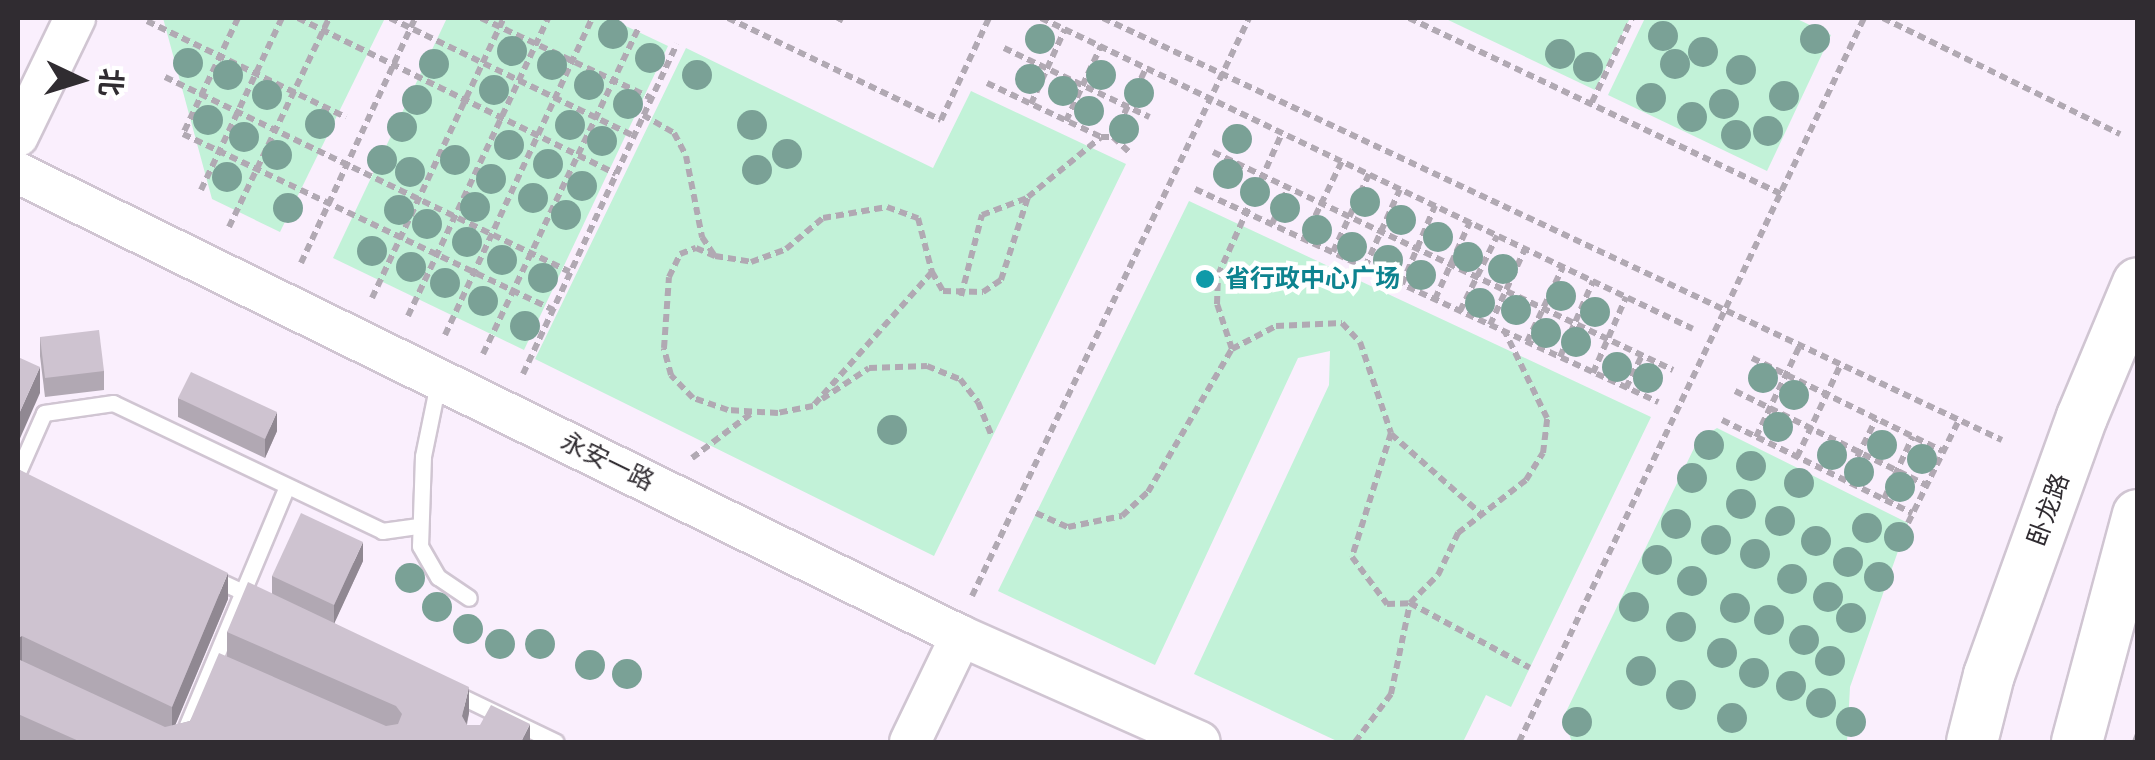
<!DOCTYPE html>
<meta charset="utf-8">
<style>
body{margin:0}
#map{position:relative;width:2155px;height:760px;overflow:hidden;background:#faeffd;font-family:"DM Sans","Noto Sans SC",sans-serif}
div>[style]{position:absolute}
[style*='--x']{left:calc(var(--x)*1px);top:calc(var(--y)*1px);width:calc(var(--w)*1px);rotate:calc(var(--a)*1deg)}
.green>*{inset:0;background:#c2f2d8}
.path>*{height:6px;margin-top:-3px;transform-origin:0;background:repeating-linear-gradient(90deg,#b1a9b3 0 8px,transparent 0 13px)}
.roads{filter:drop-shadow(2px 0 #d0c5d2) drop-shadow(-2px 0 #d0c5d2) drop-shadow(0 2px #d0c5d2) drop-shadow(0 -2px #d0c5d2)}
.service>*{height:15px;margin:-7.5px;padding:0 7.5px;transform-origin:7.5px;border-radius:7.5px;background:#fff}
.tertiary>*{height:40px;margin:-20px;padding:0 20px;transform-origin:20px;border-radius:20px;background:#fff}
.primary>*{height:50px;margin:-25px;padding:0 25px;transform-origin:25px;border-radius:25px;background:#fff}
.trees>*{width:30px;height:30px;margin:-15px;border-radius:50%;background:#7aa196}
.wall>*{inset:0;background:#b1a8b3}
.shaded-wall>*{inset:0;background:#908892}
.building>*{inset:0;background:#cec3d0}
.dots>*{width:28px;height:28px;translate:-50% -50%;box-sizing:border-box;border:5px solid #fff;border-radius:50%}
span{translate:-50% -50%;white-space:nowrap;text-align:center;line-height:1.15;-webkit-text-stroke:9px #fff;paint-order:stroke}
.culture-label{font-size:25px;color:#0d838f;font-weight:700}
.left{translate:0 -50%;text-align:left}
.street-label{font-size:25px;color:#302c31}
.frame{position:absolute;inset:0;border:20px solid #302c31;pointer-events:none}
.north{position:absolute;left:30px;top:30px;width:100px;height:100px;-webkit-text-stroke:8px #fff;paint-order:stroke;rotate:94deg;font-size:28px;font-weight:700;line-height:40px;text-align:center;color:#302c31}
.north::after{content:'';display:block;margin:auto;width:35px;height:45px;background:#302c31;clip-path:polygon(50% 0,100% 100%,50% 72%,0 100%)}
</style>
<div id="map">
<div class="green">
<div style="clip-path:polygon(163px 18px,385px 18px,280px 232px,212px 199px)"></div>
<div style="clip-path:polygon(447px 18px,609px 18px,668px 46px,524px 350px,333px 258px)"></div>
<div style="clip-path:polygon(1444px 18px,1630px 18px,1595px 90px)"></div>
<div style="clip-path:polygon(1645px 18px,1795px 18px,1831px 35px,1767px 171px,1608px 95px)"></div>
<div style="clip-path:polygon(686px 48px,933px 168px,971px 91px,1126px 164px,934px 556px,535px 359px)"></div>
<div style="clip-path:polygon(1189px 201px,1651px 417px,1511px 707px,1486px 695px,1463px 742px,1339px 742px,1194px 674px,1329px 385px,1330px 351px,1298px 358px,1155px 665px,998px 591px)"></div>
<div style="clip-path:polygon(1717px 428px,1908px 523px,1850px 687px,1847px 742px,1572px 742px,1563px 718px,1698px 440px)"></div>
</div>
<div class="path">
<div style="--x:238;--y:18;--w:128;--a:115.4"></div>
<div style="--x:183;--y:134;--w:410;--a:25.4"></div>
<div style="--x:298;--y:18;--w:354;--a:26.1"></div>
<div style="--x:390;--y:18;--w:271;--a:25.8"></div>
<div style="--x:481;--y:18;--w:188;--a:25.2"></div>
<div style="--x:728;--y:18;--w:236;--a:25.6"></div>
<div style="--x:941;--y:120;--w:113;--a:-64.8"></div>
<div style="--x:1041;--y:18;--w:722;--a:25.5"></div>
<div style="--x:1103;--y:18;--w:993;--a:25.15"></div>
<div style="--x:1409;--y:18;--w:412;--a:25.3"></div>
<div style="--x:1883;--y:18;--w:264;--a:26.1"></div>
<div style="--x:147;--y:21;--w:221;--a:25.8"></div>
<div style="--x:839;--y:22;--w:4;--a:-63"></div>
<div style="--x:1004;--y:48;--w:161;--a:25.4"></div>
<div style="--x:165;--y:77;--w:449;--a:25.7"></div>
<div style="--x:987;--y:83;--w:126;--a:25.3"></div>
<div style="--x:1592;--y:102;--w:93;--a:-64.5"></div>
<div style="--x:1031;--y:104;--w:82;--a:-65.6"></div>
<div style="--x:643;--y:115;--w:36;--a:30"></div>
<div style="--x:674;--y:133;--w:26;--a:62"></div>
<div style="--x:686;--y:156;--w:83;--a:78.8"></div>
<div style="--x:702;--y:237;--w:23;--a:56"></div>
<div style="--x:715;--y:256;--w:36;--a:9"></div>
<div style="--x:751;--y:262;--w:37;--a:-20"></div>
<div style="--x:786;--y:249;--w:48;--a:-40"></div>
<div style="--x:823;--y:218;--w:65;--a:-9.8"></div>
<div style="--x:887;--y:207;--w:33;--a:20"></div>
<div style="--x:918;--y:218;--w:56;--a:75.5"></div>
<div style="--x:932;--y:272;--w:179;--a:131.6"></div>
<div style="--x:813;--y:406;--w:36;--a:169"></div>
<div style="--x:778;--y:413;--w:50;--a:-176.6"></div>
<div style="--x:728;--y:410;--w:37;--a:-161"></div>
<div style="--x:693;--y:398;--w:32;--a:-134"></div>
<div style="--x:671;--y:375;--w:28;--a:-105"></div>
<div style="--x:664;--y:348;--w:71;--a:-86"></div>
<div style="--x:669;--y:277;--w:25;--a:-64"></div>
<div style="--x:680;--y:254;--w:17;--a:-21"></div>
<div style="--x:696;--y:248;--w:21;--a:23"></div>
<div style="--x:1066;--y:121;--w:83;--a:-65"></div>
<div style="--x:1113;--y:137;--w:76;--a:-64.4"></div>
<div style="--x:1213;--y:152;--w:509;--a:25.36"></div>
<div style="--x:1195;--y:189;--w:510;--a:24.7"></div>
<div style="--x:201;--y:190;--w:190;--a:-64.8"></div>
<div style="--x:1272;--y:224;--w:39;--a:-66"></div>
<div style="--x:229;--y:227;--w:232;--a:-64.4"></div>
<div style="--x:1304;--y:239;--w:87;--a:-64"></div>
<div style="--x:1333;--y:252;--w:86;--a:-65.2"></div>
<div style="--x:301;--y:263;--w:270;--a:-65"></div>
<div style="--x:1365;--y:267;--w:85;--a:-65.8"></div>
<div style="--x:932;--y:272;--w:22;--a:60"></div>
<div style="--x:943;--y:291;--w:40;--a:1.4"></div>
<div style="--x:983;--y:292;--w:22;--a:-34"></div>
<div style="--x:1001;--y:280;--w:87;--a:-72"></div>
<div style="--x:1028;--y:197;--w:94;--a:-39.4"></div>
<div style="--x:1101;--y:137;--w:12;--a:0"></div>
<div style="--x:1113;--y:137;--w:25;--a:43"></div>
<div style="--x:1402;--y:284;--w:85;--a:-67.1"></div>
<div style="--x:961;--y:296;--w:84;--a:-75.5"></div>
<div style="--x:982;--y:215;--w:48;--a:-20.7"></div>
<div style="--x:372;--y:298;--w:310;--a:-64.8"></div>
<div style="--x:1435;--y:299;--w:85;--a:-65.6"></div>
<div style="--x:1460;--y:311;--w:84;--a:-63.7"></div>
<div style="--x:408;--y:316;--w:329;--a:-64.8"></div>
<div style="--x:1490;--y:325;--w:84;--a:-65.3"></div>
<div style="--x:445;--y:335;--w:349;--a:-65.1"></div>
<div style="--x:1527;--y:342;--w:83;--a:-64.4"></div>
<div style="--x:1232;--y:349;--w:47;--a:-108.4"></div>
<div style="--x:1217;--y:304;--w:29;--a:-88"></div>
<div style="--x:1218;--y:275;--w:156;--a:-65.7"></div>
<div style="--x:483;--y:354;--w:362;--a:-64.5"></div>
<div style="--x:1560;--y:357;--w:83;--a:-66.5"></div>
<div style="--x:1752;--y:358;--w:212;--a:26"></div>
<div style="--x:1593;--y:373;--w:83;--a:-66.5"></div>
<div style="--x:523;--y:374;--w:364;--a:-65"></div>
<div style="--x:1626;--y:388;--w:37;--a:-64"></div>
<div style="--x:1735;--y:391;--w:213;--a:26.2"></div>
<div style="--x:822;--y:399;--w:56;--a:-33.4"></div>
<div style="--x:869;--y:368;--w:58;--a:-2"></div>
<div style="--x:927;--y:366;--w:35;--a:22"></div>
<div style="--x:960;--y:379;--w:29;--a:52"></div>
<div style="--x:978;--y:402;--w:37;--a:68"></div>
<div style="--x:1722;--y:420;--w:212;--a:26.1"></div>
<div style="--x:1391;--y:434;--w:119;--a:41.6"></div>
<div style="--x:1756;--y:437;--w:102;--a:-64.4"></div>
<div style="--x:1797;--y:457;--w:103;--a:-64.7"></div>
<div style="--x:692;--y:458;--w:76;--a:-37"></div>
<div style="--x:1846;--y:480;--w:68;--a:-63.8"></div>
<div style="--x:1884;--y:499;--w:69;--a:-65.3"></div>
<div style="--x:1036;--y:513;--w:35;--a:24"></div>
<div style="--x:1068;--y:527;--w:55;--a:-11.5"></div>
<div style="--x:1122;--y:516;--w:35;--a:-43"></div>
<div style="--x:1148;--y:492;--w:166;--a:-59.6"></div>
<div style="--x:1232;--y:349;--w:50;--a:-27.6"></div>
<div style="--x:1276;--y:326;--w:66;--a:-2.6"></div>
<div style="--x:1342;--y:323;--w:26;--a:47"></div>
<div style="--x:1360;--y:342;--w:96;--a:71.2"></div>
<div style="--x:1391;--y:433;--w:130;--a:107.5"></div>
<div style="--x:1352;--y:557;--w:59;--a:53.3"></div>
<div style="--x:1387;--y:604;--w:23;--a:-2"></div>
<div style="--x:1410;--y:603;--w:40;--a:-45"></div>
<div style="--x:1438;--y:575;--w:47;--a:-64.5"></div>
<div style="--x:1458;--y:533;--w:86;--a:-37.9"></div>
<div style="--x:1526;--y:480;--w:32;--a:-58"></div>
<div style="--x:1543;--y:453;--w:35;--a:-83"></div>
<div style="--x:1547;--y:418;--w:96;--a:-116"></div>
<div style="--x:1908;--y:523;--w:115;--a:-63.7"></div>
<div style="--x:972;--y:596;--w:641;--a:-64.39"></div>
<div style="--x:1355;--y:742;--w:60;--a:-53.1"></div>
<div style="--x:1391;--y:694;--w:93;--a:-78.2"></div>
<div style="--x:1410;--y:603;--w:136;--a:28.4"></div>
<div style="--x:1519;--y:742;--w:802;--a:-64.52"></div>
<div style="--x:2135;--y:742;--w:9;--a:-69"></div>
</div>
<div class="roads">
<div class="service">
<div style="--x:438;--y:383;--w:75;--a:101.6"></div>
<div style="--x:423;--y:456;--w:90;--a:91.9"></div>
<div style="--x:420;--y:546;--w:36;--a:60"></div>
<div style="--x:438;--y:577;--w:37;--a:34"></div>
<div style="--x:18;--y:472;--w:64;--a:-66.2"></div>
<div style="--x:44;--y:413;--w:70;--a:-8.2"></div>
<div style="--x:113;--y:403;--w:298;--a:25.4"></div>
<div style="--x:382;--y:531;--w:37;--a:-8"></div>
<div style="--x:213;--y:578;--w:52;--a:25.1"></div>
<div style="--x:452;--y:692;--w:115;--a:25.7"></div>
<div style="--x:180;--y:742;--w:277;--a:-67.3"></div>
</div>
<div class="tertiary">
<div style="--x:18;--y:136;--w:131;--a:-64.2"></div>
<div style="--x:18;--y:173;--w:1051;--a:26.15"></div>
<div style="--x:961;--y:636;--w:261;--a:23.9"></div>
<div style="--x:910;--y:742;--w:118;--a:-64.3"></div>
</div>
<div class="primary">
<div style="--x:1972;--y:742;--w:69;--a:-75.8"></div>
<div style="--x:1989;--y:675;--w:274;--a:-70.2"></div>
<div style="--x:2082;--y:417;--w:145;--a:-67.3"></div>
<div style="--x:2077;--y:742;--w:235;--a:-75"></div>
</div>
</div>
<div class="trees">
<div style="left:613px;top:34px"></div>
<div style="left:1663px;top:36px"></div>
<div style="left:1040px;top:39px"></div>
<div style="left:1815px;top:39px"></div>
<div style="left:512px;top:51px"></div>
<div style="left:1703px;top:52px"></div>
<div style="left:1560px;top:54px"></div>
<div style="left:650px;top:58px"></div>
<div style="left:188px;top:63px"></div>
<div style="left:434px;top:64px"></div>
<div style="left:1675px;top:64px"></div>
<div style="left:552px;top:65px"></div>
<div style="left:1588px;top:67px"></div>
<div style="left:1741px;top:70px"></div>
<div style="left:228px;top:75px"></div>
<div style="left:697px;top:75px"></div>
<div style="left:1101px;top:75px"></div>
<div style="left:1030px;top:79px"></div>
<div style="left:589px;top:85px"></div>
<div style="left:494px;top:90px"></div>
<div style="left:1063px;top:91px"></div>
<div style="left:1139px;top:93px"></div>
<div style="left:267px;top:95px"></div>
<div style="left:1784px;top:96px"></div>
<div style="left:1651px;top:98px"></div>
<div style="left:417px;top:100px"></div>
<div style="left:628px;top:104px"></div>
<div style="left:1724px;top:104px"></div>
<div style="left:1089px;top:111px"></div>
<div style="left:1692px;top:117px"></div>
<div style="left:208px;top:120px"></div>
<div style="left:320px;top:124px"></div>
<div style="left:570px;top:125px"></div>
<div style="left:752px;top:125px"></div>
<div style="left:402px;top:127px"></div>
<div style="left:1124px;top:129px"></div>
<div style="left:1768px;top:131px"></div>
<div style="left:1736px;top:135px"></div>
<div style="left:244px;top:137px"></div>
<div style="left:1237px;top:139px"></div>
<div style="left:602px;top:141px"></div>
<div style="left:509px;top:145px"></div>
<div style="left:787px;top:154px"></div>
<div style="left:277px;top:155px"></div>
<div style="left:382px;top:160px"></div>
<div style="left:455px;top:160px"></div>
<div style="left:548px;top:164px"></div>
<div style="left:757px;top:170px"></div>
<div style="left:410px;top:172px"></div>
<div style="left:1228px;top:174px"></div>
<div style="left:227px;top:177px"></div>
<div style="left:491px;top:179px"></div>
<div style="left:582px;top:186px"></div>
<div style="left:1255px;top:192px"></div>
<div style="left:533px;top:198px"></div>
<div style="left:1365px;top:202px"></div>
<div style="left:475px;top:207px"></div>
<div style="left:288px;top:208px"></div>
<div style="left:1285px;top:208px"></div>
<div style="left:399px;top:210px"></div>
<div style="left:566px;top:215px"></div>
<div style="left:1401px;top:220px"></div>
<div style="left:427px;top:224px"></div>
<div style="left:1317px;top:230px"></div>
<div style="left:1438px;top:237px"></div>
<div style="left:467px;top:242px"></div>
<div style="left:1352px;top:247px"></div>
<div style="left:372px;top:251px"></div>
<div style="left:1468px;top:257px"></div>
<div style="left:502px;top:260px"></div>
<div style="left:1388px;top:260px"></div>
<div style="left:411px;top:267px"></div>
<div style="left:1503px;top:269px"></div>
<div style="left:1421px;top:275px"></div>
<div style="left:543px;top:278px"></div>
<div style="left:445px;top:283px"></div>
<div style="left:1561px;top:296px"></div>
<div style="left:483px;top:301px"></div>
<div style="left:1480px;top:303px"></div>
<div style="left:1516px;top:310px"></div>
<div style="left:1595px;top:312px"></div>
<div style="left:525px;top:326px"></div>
<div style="left:1546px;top:333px"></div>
<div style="left:1576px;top:342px"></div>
<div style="left:1617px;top:367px"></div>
<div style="left:1648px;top:378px"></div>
<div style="left:1763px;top:378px"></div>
<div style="left:1794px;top:395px"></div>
<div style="left:1778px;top:427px"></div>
<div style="left:892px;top:430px"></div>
<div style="left:1709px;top:445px"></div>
<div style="left:1882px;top:445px"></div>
<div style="left:1832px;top:455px"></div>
<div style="left:1922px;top:459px"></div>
<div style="left:1751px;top:466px"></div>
<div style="left:1859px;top:472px"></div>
<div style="left:1692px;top:478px"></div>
<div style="left:1799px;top:483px"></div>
<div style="left:1900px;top:487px"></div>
<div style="left:1741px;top:504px"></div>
<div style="left:1780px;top:521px"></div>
<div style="left:1676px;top:524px"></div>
<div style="left:1867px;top:528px"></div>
<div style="left:1899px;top:537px"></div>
<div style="left:1716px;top:540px"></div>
<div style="left:1816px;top:541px"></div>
<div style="left:1755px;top:554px"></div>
<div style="left:1657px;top:560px"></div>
<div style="left:1848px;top:562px"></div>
<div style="left:1879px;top:577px"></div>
<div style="left:410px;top:578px"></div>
<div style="left:1792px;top:579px"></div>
<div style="left:1692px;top:581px"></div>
<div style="left:1828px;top:597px"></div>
<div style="left:437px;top:607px"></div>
<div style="left:1634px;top:607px"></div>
<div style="left:1735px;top:608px"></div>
<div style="left:1851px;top:618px"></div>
<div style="left:1769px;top:620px"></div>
<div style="left:1681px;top:627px"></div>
<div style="left:468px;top:629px"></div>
<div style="left:1804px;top:640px"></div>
<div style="left:500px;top:644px"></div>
<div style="left:540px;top:644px"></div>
<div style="left:1722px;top:653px"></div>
<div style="left:1830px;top:661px"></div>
<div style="left:590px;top:665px"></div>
<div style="left:1641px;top:671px"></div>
<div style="left:1754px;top:673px"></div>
<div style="left:627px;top:674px"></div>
<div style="left:1791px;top:686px"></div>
<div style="left:1681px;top:695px"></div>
<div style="left:1821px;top:703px"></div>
<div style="left:1732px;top:718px"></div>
<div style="left:1577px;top:722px"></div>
<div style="left:1851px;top:722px"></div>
</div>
<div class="wall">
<div style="clip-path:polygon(40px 337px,104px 371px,104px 390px,45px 397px,40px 356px)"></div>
<div style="clip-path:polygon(178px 398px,277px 431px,265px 458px,178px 417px)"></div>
<div style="clip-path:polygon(18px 469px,228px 599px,175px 725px,190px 721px,227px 656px,227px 632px,272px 594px,272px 576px,363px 561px,334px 623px,469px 713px,467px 725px,530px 742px,23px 742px,18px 740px)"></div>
</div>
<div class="shaded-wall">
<div style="clip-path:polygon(40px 367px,40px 393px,18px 443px,18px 416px)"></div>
<div style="clip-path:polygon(277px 412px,277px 431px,265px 458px,265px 439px)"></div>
<div style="clip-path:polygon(363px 542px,363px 561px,334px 624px,334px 605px)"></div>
<div style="clip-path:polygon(228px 573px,228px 599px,172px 733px,172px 707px)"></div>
<div style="clip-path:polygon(22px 636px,22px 663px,18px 665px,18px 638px)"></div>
<div style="clip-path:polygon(469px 687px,469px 713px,462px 742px,462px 716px)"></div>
<div style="clip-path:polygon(530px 724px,530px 742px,521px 742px)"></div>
</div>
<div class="building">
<div style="clip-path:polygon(99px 330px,104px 371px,45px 378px,40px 337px)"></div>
<div style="clip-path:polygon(18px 357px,40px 367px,18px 416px)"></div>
<div style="clip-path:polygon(191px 372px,277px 412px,265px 439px,178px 398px)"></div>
<div style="clip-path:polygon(18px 469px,228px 573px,172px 707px,22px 636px,18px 638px)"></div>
<div style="clip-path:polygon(301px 513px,363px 542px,334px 605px,272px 576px)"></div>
<div style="clip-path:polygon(248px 582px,469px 687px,462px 716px,467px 725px,480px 725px,491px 705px,530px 724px,521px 742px,81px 742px,18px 714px,18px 659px,165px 727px,190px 721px,219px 653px,386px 726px,398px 724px,402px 714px,396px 706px,227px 632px)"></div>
</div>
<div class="dots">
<div style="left:1205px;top:279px;background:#0f9aa8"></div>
</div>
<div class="culture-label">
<span class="left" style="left:1225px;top:279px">省行政中心广场</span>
</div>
<div class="street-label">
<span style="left:607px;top:462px;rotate:26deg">永安一路</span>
<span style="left:2049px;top:510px;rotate:-70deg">卧龙路</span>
</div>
<div class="frame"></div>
<div class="north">北</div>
</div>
